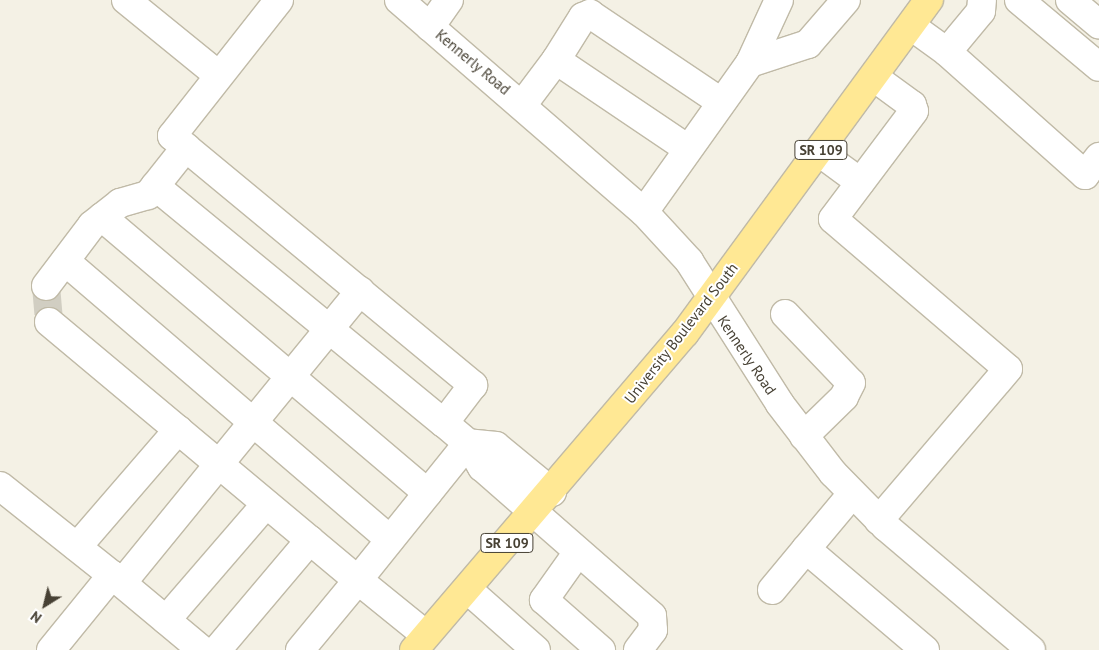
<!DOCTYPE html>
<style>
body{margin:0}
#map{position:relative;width:1099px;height:650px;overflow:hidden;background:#f4f1e5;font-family:"PT Sans",sans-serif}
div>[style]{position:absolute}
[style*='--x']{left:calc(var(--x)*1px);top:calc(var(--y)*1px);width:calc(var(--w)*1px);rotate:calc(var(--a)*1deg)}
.minor-tunnel>*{height:28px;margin-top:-14px;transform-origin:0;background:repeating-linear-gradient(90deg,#d1cec2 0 28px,transparent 0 42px)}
.roads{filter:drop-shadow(1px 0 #c0baa7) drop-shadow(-1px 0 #c0baa7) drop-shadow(0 1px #c0baa7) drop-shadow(0 -1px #c0baa7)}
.minor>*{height:28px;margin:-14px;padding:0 14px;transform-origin:14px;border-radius:14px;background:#fff}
.major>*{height:28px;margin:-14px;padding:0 14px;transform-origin:14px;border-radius:14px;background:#ffe894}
span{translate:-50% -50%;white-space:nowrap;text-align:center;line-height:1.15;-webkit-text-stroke:4px #fff;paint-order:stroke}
.shield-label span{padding:1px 4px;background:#fff;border:1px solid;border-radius:4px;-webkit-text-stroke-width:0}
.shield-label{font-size:14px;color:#474134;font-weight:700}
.street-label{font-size:15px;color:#474134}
.north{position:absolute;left:20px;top:580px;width:50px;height:50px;-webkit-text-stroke:4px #fff;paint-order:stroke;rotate:216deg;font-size:14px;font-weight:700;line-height:20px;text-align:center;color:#474134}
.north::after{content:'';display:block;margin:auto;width:18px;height:22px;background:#474134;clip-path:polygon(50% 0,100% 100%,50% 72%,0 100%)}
</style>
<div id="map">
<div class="minor-tunnel">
<div style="--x:46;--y:286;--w:36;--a:85"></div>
</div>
<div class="roads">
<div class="minor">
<div style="--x:126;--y:0;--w:117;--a:39.1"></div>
<div style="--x:279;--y:0;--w:173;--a:128.2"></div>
<div style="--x:172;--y:136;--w:391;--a:39.6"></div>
<div style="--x:473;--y:385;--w:48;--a:127.3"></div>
<div style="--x:444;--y:423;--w:31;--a:40"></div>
<div style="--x:468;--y:443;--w:176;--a:128.8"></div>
<div style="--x:358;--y:580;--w:87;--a:39"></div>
<div style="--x:399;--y:0;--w:324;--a:40.9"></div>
<div style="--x:644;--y:212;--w:67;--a:47.4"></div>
<div style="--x:689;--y:261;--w:169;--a:57.5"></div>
<div style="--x:780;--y:404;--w:87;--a:52.5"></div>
<div style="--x:833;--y:473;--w:76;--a:45.5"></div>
<div style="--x:886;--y:527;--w:190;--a:40.3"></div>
<div style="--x:1019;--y:0;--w:104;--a:39.9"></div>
<div style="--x:1070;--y:0;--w:38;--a:40"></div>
<div style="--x:911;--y:26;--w:44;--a:35.8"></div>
<div style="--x:947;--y:52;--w:53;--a:-50.3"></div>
<div style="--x:981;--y:11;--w:11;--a:-85"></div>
<div style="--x:430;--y:27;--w:33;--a:-55"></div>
<div style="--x:947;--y:52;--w:185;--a:41.7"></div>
<div style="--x:1085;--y:175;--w:23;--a:-52"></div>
<div style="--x:556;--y:60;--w:51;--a:-57.9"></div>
<div style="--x:583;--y:17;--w:8;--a:-23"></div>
<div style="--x:590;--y:14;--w:158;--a:33.9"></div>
<div style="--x:750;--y:63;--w:61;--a:-18.1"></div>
<div style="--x:808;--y:44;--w:58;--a:-49.2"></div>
<div style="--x:875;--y:78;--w:46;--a:36.1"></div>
<div style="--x:912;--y:105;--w:6;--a:72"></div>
<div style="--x:914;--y:111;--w:135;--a:126.9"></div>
<div style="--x:833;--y:219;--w:230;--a:40.6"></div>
<div style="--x:1008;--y:369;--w:199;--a:130.5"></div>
<div style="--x:523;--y:104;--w:55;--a:-53.1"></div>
<div style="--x:556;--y:60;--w:159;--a:34"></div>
<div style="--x:819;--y:152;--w:51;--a:36.2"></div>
<div style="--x:155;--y:186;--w:374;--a:39.4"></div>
<div style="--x:644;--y:212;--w:183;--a:-54.6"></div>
<div style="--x:750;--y:63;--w:69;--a:-65.3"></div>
<div style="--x:102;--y:217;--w:427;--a:40.3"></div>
<div style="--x:65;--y:261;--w:428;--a:40.6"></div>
<div style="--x:46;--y:286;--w:76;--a:-53"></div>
<div style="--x:92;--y:225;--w:36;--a:-38"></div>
<div style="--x:120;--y:203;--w:29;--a:-16"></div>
<div style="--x:148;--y:195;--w:61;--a:-51.6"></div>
<div style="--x:785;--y:314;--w:95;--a:46.3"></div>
<div style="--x:851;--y:383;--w:16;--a:117"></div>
<div style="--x:844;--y:397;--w:56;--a:135.7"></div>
<div style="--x:49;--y:322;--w:403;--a:39.9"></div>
<div style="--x:358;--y:580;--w:91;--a:129.6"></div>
<div style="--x:0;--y:486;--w:143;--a:38.5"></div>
<div style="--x:552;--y:492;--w:72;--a:-140.6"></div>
<div style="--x:496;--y:446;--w:28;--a:-174"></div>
<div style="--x:468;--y:443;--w:28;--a:60"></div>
<div style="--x:482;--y:467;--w:226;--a:41.2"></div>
<div style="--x:652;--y:616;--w:14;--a:86"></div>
<div style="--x:653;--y:630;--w:25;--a:127"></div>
<div style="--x:852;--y:494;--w:72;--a:129.9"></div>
<div style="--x:806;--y:549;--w:156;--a:40.3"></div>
<div style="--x:77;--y:547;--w:155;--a:-49.2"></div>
<div style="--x:578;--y:552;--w:59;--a:125.3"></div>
<div style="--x:544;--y:600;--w:76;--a:41.3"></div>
<div style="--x:122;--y:583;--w:377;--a:-50.8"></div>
<div style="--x:467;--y:589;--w:92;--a:41.5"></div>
<div style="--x:772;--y:590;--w:53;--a:-50.3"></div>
<div style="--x:166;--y:620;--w:153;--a:-49.2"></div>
<div style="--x:51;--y:650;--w:97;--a:-50.9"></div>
<div style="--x:112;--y:575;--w:117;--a:39.8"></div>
<div style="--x:217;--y:650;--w:144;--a:-49.8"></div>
</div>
<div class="major">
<div style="--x:414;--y:650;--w:417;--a:-49.5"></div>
<div style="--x:685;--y:333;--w:413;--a:-53.8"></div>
</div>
</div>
<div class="shield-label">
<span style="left:821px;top:150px">SR 109</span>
<span style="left:507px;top:543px">SR 109</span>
</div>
<div class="street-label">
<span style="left:473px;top:62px;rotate:40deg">Kennerly Road</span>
<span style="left:681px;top:333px;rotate:-52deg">University Boulevard South</span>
<span style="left:747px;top:355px;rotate:56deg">Kennerly Road</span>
</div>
<div class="north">N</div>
</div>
